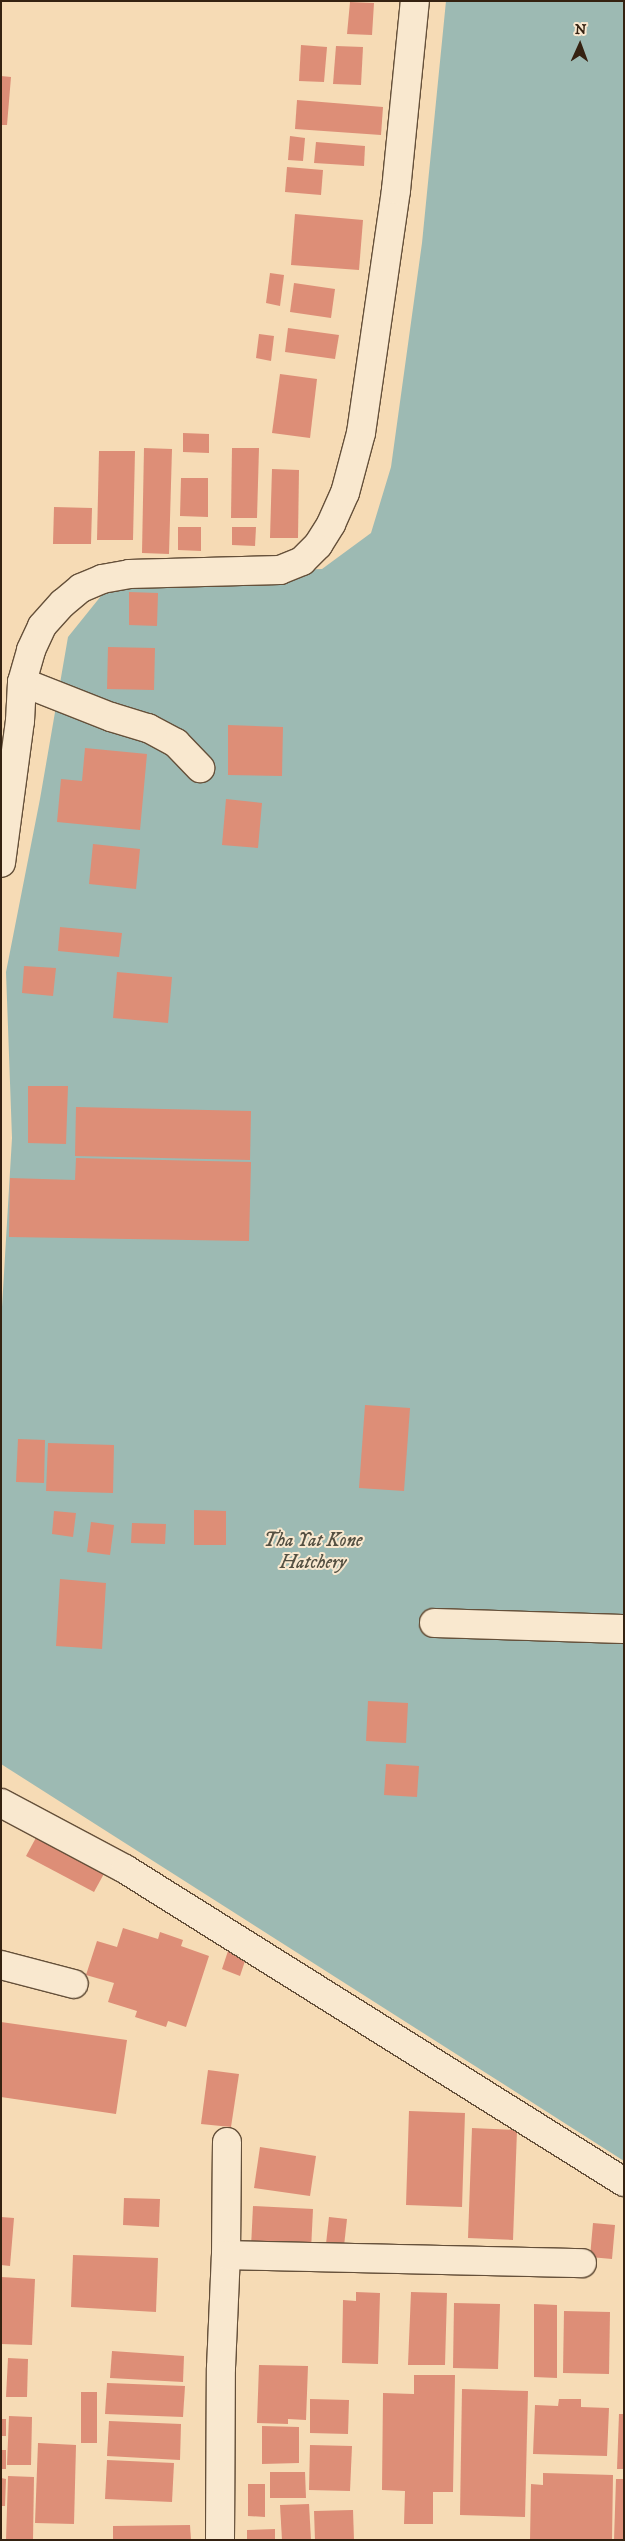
<!DOCTYPE html>
<style>
body{margin:0}
#map{position:relative;width:625px;height:2541px;overflow:hidden;background:#f6dbb5;font-family:"IM FELL DW Pica",serif}
div>[style]{position:absolute}
[style*='--x']{left:calc(var(--x)*1px);top:calc(var(--y)*1px);width:calc(var(--w)*1px);rotate:calc(var(--a)*1deg)}
.water>*{inset:0;background:#9dbab3}
.building>*{inset:0;background:#dd8e77}
.roads{filter:drop-shadow(1px 0 #65503a) drop-shadow(-1px 0 #65503a) drop-shadow(0 1px #65503a) drop-shadow(0 -1px #65503a)}
.street>*{height:28px;margin:-14px;padding:0 14px;transform-origin:14px;border-radius:14px;background:#f9e8cf}
span{translate:-50% -50%;white-space:nowrap;text-align:center;line-height:1.15;-webkit-text-stroke:4px #f9e8cf;paint-order:stroke}
.water-label{font-size:19px;color:#545042;font-style:italic}
.frame{position:absolute;inset:0;border:2px solid #352211;pointer-events:none}
.north{position:absolute;left:555px;top:20px;width:50px;height:50px;-webkit-text-stroke:4px #f9e8cf;paint-order:stroke;rotate:2deg;font-size:14px;font-weight:700;line-height:20px;text-align:center;color:#352211}
.north::after{content:'';display:block;margin:auto;width:18px;height:22px;background:#352211;clip-path:polygon(50% 0,100% 100%,50% 72%,0 100%)}
</style>
<div id="map">
<div class="water">
<div style="clip-path:polygon(446px 1px,624px 1px,624px 2161px,1px 1764px,1px 1324px,12px 1138px,6px 972px,40px 799px,68px 637px,105px 591px,262px 571px,322px 569px,371px 533px,391px 467px,422px 243px)"></div>
</div>
<div class="building">
<div style="clip-path:polygon(350px 2px,374px 3px,372px 35px,347px 34px)"></div>
<div style="clip-path:polygon(301px 45px,327px 47px,324px 82px,299px 81px)"></div>
<div style="clip-path:polygon(336px 46px,363px 47px,361px 85px,333px 84px)"></div>
<div style="clip-path:polygon(1px 76px,11px 77px,7px 125px,1px 125px)"></div>
<div style="clip-path:polygon(297px 100px,383px 107px,381px 135px,295px 129px)"></div>
<div style="clip-path:polygon(290px 136px,305px 138px,303px 161px,288px 160px)"></div>
<div style="clip-path:polygon(316px 142px,365px 146px,364px 166px,314px 163px)"></div>
<div style="clip-path:polygon(287px 167px,323px 170px,321px 195px,285px 192px)"></div>
<div style="clip-path:polygon(295px 214px,363px 220px,359px 270px,291px 265px)"></div>
<div style="clip-path:polygon(270px 273px,284px 275px,280px 306px,266px 303px)"></div>
<div style="clip-path:polygon(294px 283px,335px 289px,331px 318px,290px 312px)"></div>
<div style="clip-path:polygon(288px 328px,339px 335px,335px 359px,285px 352px)"></div>
<div style="clip-path:polygon(259px 334px,274px 336px,271px 361px,256px 358px)"></div>
<div style="clip-path:polygon(280px 374px,317px 379px,310px 438px,272px 433px)"></div>
<div style="clip-path:polygon(183px 433px,209px 434px,209px 453px,183px 452px)"></div>
<div style="clip-path:polygon(144px 448px,172px 449px,169px 554px,142px 553px)"></div>
<div style="clip-path:polygon(232px 448px,259px 448px,257px 518px,231px 518px)"></div>
<div style="clip-path:polygon(99px 451px,135px 451px,133px 540px,97px 540px)"></div>
<div style="clip-path:polygon(272px 469px,299px 470px,298px 538px,270px 538px)"></div>
<div style="clip-path:polygon(181px 478px,208px 478px,208px 517px,180px 516px)"></div>
<div style="clip-path:polygon(54px 507px,92px 508px,91px 544px,53px 544px)"></div>
<div style="clip-path:polygon(178px 527px,201px 527px,201px 551px,178px 550px)"></div>
<div style="clip-path:polygon(232px 527px,256px 527px,255px 546px,232px 545px)"></div>
<div style="clip-path:polygon(129px 592px,158px 593px,157px 626px,129px 625px)"></div>
<div style="clip-path:polygon(108px 647px,155px 648px,154px 690px,107px 689px)"></div>
<div style="clip-path:polygon(228px 725px,283px 727px,282px 776px,228px 775px)"></div>
<div style="clip-path:polygon(85px 748px,147px 754px,140px 830px,57px 822px,61px 779px,82px 781px)"></div>
<div style="clip-path:polygon(226px 799px,262px 803px,258px 848px,222px 845px)"></div>
<div style="clip-path:polygon(93px 844px,140px 849px,136px 889px,89px 884px)"></div>
<div style="clip-path:polygon(60px 927px,122px 933px,119px 957px,58px 951px)"></div>
<div style="clip-path:polygon(24px 966px,56px 968px,53px 996px,22px 993px)"></div>
<div style="clip-path:polygon(117px 972px,172px 977px,168px 1023px,113px 1018px)"></div>
<div style="clip-path:polygon(28px 1086px,68px 1086px,66px 1144px,28px 1143px)"></div>
<div style="clip-path:polygon(76px 1107px,251px 1111px,250px 1160px,75px 1156px)"></div>
<div style="clip-path:polygon(76px 1158px,251px 1162px,249px 1241px,9px 1237px,10px 1178px,75px 1180px)"></div>
<div style="clip-path:polygon(365px 1405px,410px 1408px,404px 1491px,359px 1488px)"></div>
<div style="clip-path:polygon(18px 1439px,45px 1440px,44px 1483px,16px 1482px)"></div>
<div style="clip-path:polygon(48px 1443px,114px 1445px,113px 1493px,46px 1491px)"></div>
<div style="clip-path:polygon(194px 1510px,226px 1511px,226px 1545px,194px 1545px)"></div>
<div style="clip-path:polygon(54px 1511px,76px 1513px,73px 1537px,52px 1534px)"></div>
<div style="clip-path:polygon(91px 1522px,114px 1525px,110px 1555px,87px 1552px)"></div>
<div style="clip-path:polygon(132px 1523px,166px 1524px,165px 1544px,131px 1543px)"></div>
<div style="clip-path:polygon(60px 1579px,106px 1583px,102px 1649px,56px 1646px)"></div>
<div style="clip-path:polygon(368px 1701px,408px 1703px,406px 1743px,366px 1741px)"></div>
<div style="clip-path:polygon(386px 1764px,419px 1766px,417px 1797px,384px 1795px)"></div>
<div style="clip-path:polygon(38px 1834px,106px 1870px,94px 1892px,26px 1856px)"></div>
<div style="clip-path:polygon(123px 1928px,158px 1939px,160px 1932px,183px 1940px,181px 1946px,209px 1956px,186px 2027px,168px 2021px,166px 2027px,135px 2017px,137px 2011px,108px 2002px,114px 1983px,86px 1975px,97px 1941px,117px 1947px)"></div>
<div style="clip-path:polygon(228px 1951px,246px 1958px,240px 1976px,222px 1969px)"></div>
<div style="clip-path:polygon(1px 2022px,127px 2040px,116px 2114px,1px 2097px)"></div>
<div style="clip-path:polygon(208px 2070px,239px 2074px,231px 2127px,201px 2124px)"></div>
<div style="clip-path:polygon(409px 2111px,465px 2113px,462px 2207px,406px 2205px)"></div>
<div style="clip-path:polygon(472px 2128px,517px 2130px,513px 2240px,468px 2238px)"></div>
<div style="clip-path:polygon(260px 2147px,316px 2156px,310px 2196px,254px 2188px)"></div>
<div style="clip-path:polygon(124px 2198px,160px 2199px,159px 2227px,123px 2225px)"></div>
<div style="clip-path:polygon(253px 2206px,313px 2209px,311px 2250px,251px 2247px)"></div>
<div style="clip-path:polygon(1px 2217px,14px 2218px,10px 2266px,1px 2265px)"></div>
<div style="clip-path:polygon(329px 2217px,347px 2219px,344px 2246px,326px 2244px)"></div>
<div style="clip-path:polygon(593px 2223px,615px 2225px,612px 2259px,590px 2257px)"></div>
<div style="clip-path:polygon(73px 2255px,158px 2258px,156px 2312px,71px 2307px)"></div>
<div style="clip-path:polygon(1px 2277px,35px 2279px,32px 2345px,1px 2344px)"></div>
<div style="clip-path:polygon(356px 2292px,380px 2293px,378px 2364px,342px 2363px,343px 2300px,356px 2301px)"></div>
<div style="clip-path:polygon(411px 2292px,447px 2293px,445px 2365px,408px 2365px)"></div>
<div style="clip-path:polygon(454px 2303px,500px 2304px,498px 2369px,453px 2368px)"></div>
<div style="clip-path:polygon(534px 2304px,557px 2305px,557px 2378px,534px 2377px)"></div>
<div style="clip-path:polygon(564px 2311px,610px 2312px,609px 2374px,563px 2373px)"></div>
<div style="clip-path:polygon(112px 2351px,184px 2356px,183px 2382px,110px 2378px)"></div>
<div style="clip-path:polygon(8px 2358px,28px 2359px,27px 2397px,6px 2397px)"></div>
<div style="clip-path:polygon(259px 2365px,308px 2366px,306px 2420px,288px 2419px,288px 2424px,257px 2423px)"></div>
<div style="clip-path:polygon(414px 2375px,455px 2375px,453px 2492px,433px 2492px,433px 2524px,404px 2524px,405px 2491px,382px 2490px,383px 2393px,414px 2394px)"></div>
<div style="clip-path:polygon(107px 2383px,185px 2386px,183px 2417px,105px 2414px)"></div>
<div style="clip-path:polygon(462px 2389px,528px 2391px,525px 2517px,460px 2515px)"></div>
<div style="clip-path:polygon(81px 2392px,97px 2392px,97px 2443px,81px 2443px)"></div>
<div style="clip-path:polygon(310px 2399px,349px 2400px,348px 2434px,310px 2433px)"></div>
<div style="clip-path:polygon(559px 2399px,581px 2399px,581px 2407px,609px 2408px,607px 2456px,533px 2454px,535px 2405px,558px 2406px)"></div>
<div style="clip-path:polygon(619px 2414px,624px 2414px,624px 2469px,617px 2469px)"></div>
<div style="clip-path:polygon(9px 2416px,32px 2417px,31px 2465px,7px 2465px)"></div>
<div style="clip-path:polygon(1px 2419px,6px 2419px,6px 2436px,1px 2436px)"></div>
<div style="clip-path:polygon(109px 2421px,181px 2424px,180px 2460px,107px 2456px)"></div>
<div style="clip-path:polygon(262px 2426px,299px 2427px,299px 2463px,262px 2464px)"></div>
<div style="clip-path:polygon(38px 2443px,76px 2445px,74px 2524px,35px 2523px)"></div>
<div style="clip-path:polygon(310px 2445px,352px 2446px,350px 2491px,309px 2490px)"></div>
<div style="clip-path:polygon(1px 2450px,6px 2450px,6px 2469px,1px 2469px)"></div>
<div style="clip-path:polygon(107px 2460px,174px 2463px,172px 2502px,105px 2499px)"></div>
<div style="clip-path:polygon(270px 2472px,305px 2472px,306px 2498px,270px 2498px)"></div>
<div style="clip-path:polygon(543px 2473px,613px 2475px,612px 2540px,530px 2540px,531px 2484px,543px 2485px)"></div>
<div style="clip-path:polygon(8px 2476px,34px 2477px,33px 2540px,6px 2540px)"></div>
<div style="clip-path:polygon(1px 2478px,6px 2479px,5px 2506px,1px 2506px)"></div>
<div style="clip-path:polygon(616px 2479px,624px 2479px,624px 2540px,614px 2540px)"></div>
<div style="clip-path:polygon(248px 2484px,265px 2484px,265px 2517px,248px 2516px)"></div>
<div style="clip-path:polygon(309px 2504px,311px 2540px,282px 2540px,280px 2505px)"></div>
<div style="clip-path:polygon(353px 2510px,354px 2540px,315px 2540px,314px 2511px)"></div>
<div style="clip-path:polygon(190px 2525px,191px 2540px,113px 2540px,113px 2526px)"></div>
<div style="clip-path:polygon(275px 2529px,275px 2540px,247px 2540px,247px 2530px)"></div>
</div>
<div class="roads">
<div class="street">
<div style="--x:22;--y:682;--w:96;--a:21.5"></div>
<div style="--x:111;--y:717;--w:39;--a:17"></div>
<div style="--x:148;--y:728;--w:32;--a:28"></div>
<div style="--x:176;--y:743;--w:35;--a:46"></div>
<div style="--x:1;--y:863;--w:143;--a:-82.4"></div>
<div style="--x:20;--y:721;--w:39;--a:-87"></div>
<div style="--x:22;--y:682;--w:33;--a:-74"></div>
<div style="--x:31;--y:650;--w:26;--a:-65"></div>
<div style="--x:42;--y:626;--w:31;--a:-48"></div>
<div style="--x:63;--y:603;--w:23;--a:-40"></div>
<div style="--x:81;--y:588;--w:23;--a:-23"></div>
<div style="--x:102;--y:579;--w:27;--a:-10"></div>
<div style="--x:129;--y:574;--w:151;--a:-1.5"></div>
<div style="--x:280;--y:570;--w:24;--a:-22"></div>
<div style="--x:302;--y:561;--w:23;--a:-45"></div>
<div style="--x:318;--y:545;--w:25;--a:-58"></div>
<div style="--x:331;--y:524;--w:34;--a:-66"></div>
<div style="--x:345;--y:493;--w:62;--a:-75.1"></div>
<div style="--x:361;--y:433;--w:246;--a:-81.8"></div>
<div style="--x:396;--y:190;--w:190;--a:-84.3"></div>
<div style="--x:434;--y:1623;--w:190;--a:1.8"></div>
<div style="--x:1;--y:1803;--w:140;--a:28"></div>
<div style="--x:125;--y:1869;--w:589;--a:32.1"></div>
<div style="--x:1;--y:1965;--w:75;--a:14.6"></div>
<div style="--x:226;--y:2255;--w:113;--a:-89.5"></div>
<div style="--x:220;--y:2540;--w:172;--a:-89.7"></div>
<div style="--x:221;--y:2368;--w:113;--a:-87.5"></div>
<div style="--x:226;--y:2255;--w:356;--a:1.3"></div>
</div>
</div>
<div class="water-label">
<span style="left:313px;top:1552px">Tha Yat Kone<br>Hatchery</span>
</div>
<div class="frame"></div>
<div class="north">N</div>
</div>
